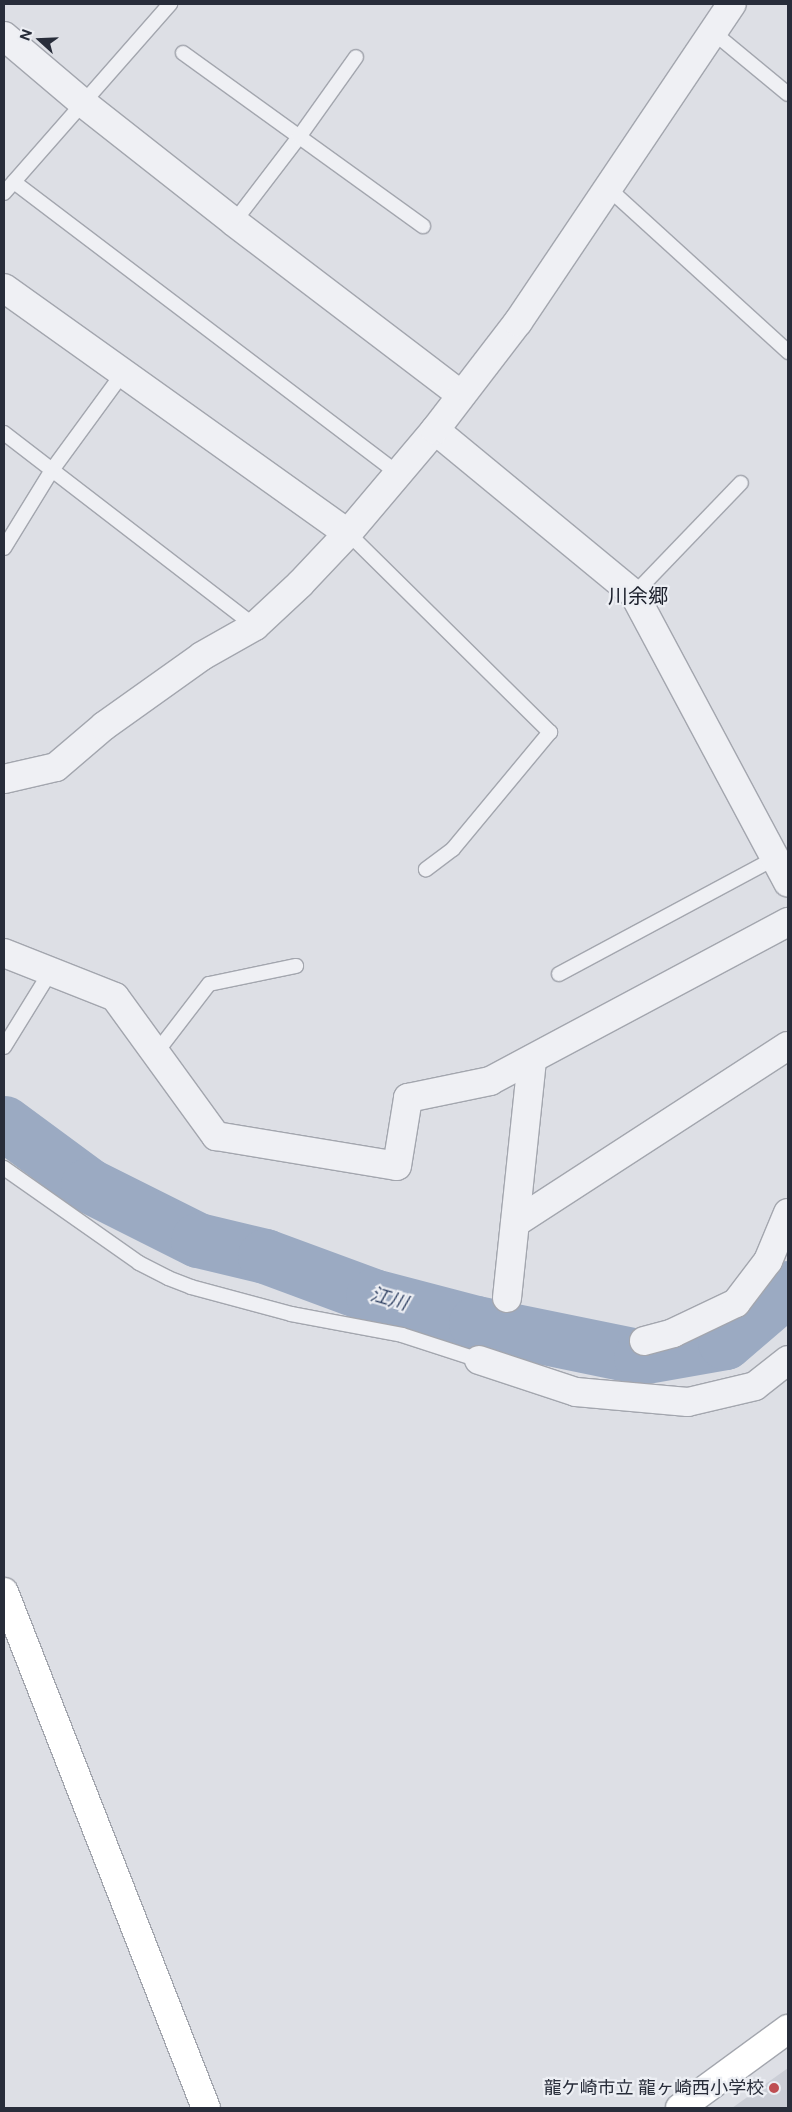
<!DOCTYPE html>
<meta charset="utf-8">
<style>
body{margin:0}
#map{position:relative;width:792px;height:2112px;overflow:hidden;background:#dddfe5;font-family:"Public Sans","Noto Sans JP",sans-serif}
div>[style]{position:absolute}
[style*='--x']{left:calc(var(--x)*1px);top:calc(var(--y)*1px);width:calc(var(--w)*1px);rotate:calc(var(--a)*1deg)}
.built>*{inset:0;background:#cbced6}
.river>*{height:55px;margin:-27.5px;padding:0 27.5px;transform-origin:27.5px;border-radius:27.5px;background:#9baac2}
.roads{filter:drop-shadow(1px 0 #a3a6ae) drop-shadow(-1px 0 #a3a6ae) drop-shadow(0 1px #a3a6ae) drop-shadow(0 -1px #a3a6ae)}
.lane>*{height:14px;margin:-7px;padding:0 7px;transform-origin:7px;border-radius:7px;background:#eff0f4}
.street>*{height:28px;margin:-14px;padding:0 14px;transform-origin:14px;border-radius:14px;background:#eff0f4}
.secondary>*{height:28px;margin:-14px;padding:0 14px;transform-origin:14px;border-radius:14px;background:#fff}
.dots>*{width:14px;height:14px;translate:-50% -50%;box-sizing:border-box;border:2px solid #eceef3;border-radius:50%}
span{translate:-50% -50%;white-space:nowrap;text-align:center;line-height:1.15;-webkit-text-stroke:4.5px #eceef3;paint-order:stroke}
.poi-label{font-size:18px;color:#282d3a}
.right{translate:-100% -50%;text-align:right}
.water-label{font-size:19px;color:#374869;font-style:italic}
.quarter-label{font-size:20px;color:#1a1e2a}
.frame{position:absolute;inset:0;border:5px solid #282d3a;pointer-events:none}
.north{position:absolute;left:15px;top:15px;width:50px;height:50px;-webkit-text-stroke:4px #eceef3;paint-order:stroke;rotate:290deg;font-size:14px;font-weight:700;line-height:20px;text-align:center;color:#282d3a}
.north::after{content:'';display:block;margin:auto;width:18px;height:22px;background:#282d3a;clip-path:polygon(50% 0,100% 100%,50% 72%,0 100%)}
</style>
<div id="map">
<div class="built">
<div style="clip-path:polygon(788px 2068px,788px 2108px,732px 2108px)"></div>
</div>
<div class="river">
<div style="--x:4;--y:1123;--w:104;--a:36.4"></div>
<div style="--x:88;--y:1185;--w:123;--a:26.6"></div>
<div style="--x:198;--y:1240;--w:69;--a:13.4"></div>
<div style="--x:265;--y:1256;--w:115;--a:20.3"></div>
<div style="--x:373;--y:1296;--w:106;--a:14.7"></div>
<div style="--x:476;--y:1323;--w:168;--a:11.6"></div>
<div style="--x:641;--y:1357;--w:85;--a:-10.1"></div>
<div style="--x:725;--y:1342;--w:83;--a:-40.6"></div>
</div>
<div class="roads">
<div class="lane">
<div style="--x:713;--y:32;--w:97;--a:39.6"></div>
<div style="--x:183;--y:53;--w:296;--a:35.8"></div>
<div style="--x:14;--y:182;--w:482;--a:37.2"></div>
<div style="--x:608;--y:188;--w:244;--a:42.3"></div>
<div style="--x:4;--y:193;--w:252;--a:-48.7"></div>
<div style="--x:234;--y:222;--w:107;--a:-52.6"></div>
<div style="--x:299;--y:137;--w:98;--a:-54.5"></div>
<div style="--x:4;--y:433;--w:317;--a:37.6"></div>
<div style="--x:348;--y:533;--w:284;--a:44.6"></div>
<div style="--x:550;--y:732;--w:152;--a:129.7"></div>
<div style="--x:453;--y:849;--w:34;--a:143"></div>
<div style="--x:4;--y:548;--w:92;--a:-58.4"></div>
<div style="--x:52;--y:470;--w:120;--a:-53.8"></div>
<div style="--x:634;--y:594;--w:154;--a:-46.1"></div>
<div style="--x:559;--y:974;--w:245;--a:-28.2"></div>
<div style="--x:4;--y:1047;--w:89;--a:-58.3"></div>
<div style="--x:156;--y:1053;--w:87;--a:-52.5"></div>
<div style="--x:209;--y:984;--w:89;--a:-11.7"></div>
<div style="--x:4;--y:1168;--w:165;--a:35.1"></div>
<div style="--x:139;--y:1263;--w:33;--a:27"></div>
<div style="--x:168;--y:1278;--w:25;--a:21"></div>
<div style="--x:191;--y:1287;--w:104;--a:15.1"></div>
<div style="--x:291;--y:1314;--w:113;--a:10.7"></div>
<div style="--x:402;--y:1335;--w:81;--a:18"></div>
</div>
<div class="street">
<div style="--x:4;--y:36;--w:104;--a:40.3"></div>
<div style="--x:83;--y:103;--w:192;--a:38.2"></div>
<div style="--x:234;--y:222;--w:285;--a:37.3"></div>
<div style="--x:4;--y:288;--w:422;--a:35.5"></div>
<div style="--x:435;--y:430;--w:258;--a:39.5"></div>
<div style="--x:634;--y:594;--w:327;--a:61.9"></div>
<div style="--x:4;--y:779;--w:53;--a:-13"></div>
<div style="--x:56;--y:767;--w:63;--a:-40.5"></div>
<div style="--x:104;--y:726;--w:120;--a:-35.5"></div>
<div style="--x:202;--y:656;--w:61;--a:-29.5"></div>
<div style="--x:255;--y:626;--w:62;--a:-43"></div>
<div style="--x:300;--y:584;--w:70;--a:-46.7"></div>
<div style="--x:348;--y:533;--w:135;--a:-49.8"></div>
<div style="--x:435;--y:430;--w:136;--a:-52.5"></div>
<div style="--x:518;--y:322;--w:383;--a:-56.1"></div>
<div style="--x:4;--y:953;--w:119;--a:21.6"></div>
<div style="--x:115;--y:997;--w:172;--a:54"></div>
<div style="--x:216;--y:1136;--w:183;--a:9.4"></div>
<div style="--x:397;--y:1166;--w:69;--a:-80.8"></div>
<div style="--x:408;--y:1098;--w:84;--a:-11.7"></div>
<div style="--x:490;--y:1081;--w:338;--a:-28.1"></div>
<div style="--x:515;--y:1223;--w:325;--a:-33"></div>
<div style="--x:507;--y:1298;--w:240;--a:-84"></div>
<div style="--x:644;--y:1341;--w:30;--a:-15"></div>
<div style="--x:673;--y:1333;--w:70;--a:-25.5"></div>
<div style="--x:736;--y:1303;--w:53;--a:-52.7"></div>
<div style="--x:768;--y:1261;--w:52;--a:-67.4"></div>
<div style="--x:479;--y:1360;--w:102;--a:18.3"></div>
<div style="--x:576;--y:1392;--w:112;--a:5.1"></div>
<div style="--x:688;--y:1402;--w:69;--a:-13.4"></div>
<div style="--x:755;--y:1386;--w:42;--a:-38.2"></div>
</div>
<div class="secondary">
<div style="--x:4;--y:1592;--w:554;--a:68.62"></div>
<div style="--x:680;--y:2108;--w:134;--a:-36.2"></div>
</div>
</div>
<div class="dots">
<div style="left:774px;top:2088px;background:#be4e52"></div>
</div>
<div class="poi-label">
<span class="right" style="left:764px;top:2088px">龍ケ崎市立 龍ヶ崎西小学校</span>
</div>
<div class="water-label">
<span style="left:389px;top:1299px;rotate:16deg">江川</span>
</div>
<div class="quarter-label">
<span style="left:638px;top:596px">川余郷</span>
</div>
<div class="frame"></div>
<div class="north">N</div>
</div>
